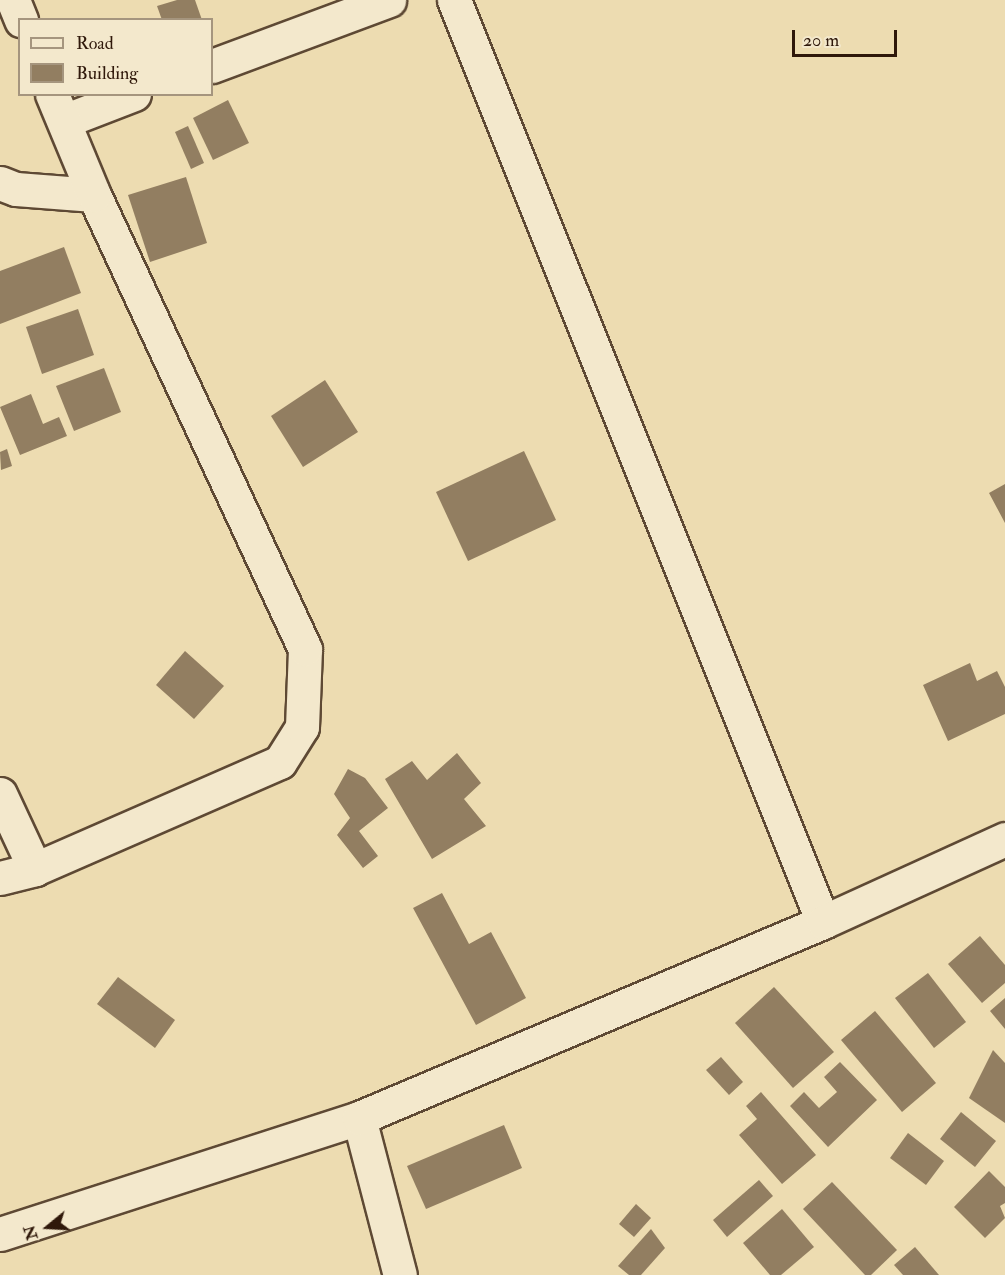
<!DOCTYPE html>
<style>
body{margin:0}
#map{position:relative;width:1005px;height:1275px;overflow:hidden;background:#eddcb1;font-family:"IM FELL Double Pica",serif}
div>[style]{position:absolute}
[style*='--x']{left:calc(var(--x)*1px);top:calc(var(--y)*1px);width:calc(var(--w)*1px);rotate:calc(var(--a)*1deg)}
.building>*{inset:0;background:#927e61}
.roads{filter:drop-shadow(2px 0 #5e4934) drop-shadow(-2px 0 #5e4934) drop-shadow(0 2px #5e4934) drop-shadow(0 -2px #5e4934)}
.minor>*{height:33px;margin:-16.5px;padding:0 16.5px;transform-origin:16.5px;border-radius:16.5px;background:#f3e8cc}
span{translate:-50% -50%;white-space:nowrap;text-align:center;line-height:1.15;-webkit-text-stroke:4.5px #f3e8cc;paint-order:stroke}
.legend{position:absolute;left:18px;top:18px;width:195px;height:78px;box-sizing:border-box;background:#f3e8cc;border:2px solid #a5957e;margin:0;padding:8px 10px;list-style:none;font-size:18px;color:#2f180a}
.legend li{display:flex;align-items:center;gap:12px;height:30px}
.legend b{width:30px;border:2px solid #a5957e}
.north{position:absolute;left:18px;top:1197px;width:60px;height:60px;-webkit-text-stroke:4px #f3e8cc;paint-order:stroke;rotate:252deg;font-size:16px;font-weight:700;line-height:24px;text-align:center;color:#2f180a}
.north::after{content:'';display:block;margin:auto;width:21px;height:27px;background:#2f180a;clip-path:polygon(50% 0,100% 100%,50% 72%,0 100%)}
.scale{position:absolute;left:792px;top:30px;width:105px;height:27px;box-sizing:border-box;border:3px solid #2f180a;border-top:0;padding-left:8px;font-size:18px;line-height:21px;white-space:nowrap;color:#2f180a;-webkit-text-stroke:4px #f3e8cc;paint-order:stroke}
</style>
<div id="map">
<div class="building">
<div style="clip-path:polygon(177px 0,195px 0,202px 20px,162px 20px,157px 6px)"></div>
<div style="clip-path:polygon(228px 100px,249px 143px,213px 160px,193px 118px)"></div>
<div style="clip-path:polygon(188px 126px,204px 163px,191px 169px,175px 132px)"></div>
<div style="clip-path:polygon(186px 177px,207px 243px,150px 262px,128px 195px)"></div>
<div style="clip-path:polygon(64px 247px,81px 293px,0 324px,0 271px)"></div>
<div style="clip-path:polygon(78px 309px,94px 355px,42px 374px,26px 327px)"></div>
<div style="clip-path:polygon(104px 368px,121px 412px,74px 431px,56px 386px)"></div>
<div style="clip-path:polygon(325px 380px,358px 432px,303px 467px,271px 416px)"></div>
<div style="clip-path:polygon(31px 394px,43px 424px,59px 417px,67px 436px,20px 455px,0 407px)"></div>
<div style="clip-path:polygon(7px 449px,12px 466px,1px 470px,0 452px)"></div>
<div style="clip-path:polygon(524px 451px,556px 520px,468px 561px,436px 492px)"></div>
<div style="clip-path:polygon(1005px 484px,1005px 523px,989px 493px)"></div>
<div style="clip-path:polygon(185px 651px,224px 686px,194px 719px,156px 685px)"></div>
<div style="clip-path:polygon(970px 663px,977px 681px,997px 671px,1005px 687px,1005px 714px,948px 741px,923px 685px)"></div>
<div style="clip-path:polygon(457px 753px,481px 783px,464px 799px,486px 826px,432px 859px,385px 779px,412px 761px,427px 780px)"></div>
<div style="clip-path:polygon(348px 769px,365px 778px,388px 808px,359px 831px,378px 856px,363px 868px,337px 835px,350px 818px,334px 794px)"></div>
<div style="clip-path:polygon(442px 893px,469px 944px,491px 932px,526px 998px,476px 1025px,413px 908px)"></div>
<div style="clip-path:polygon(980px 936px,1005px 965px,1005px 983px,982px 1003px,948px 964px)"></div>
<div style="clip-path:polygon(928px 973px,966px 1022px,934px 1048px,895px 998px)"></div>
<div style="clip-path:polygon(118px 977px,175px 1020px,155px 1048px,97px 1004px)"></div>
<div style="clip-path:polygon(774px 987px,834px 1052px,793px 1088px,735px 1023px)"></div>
<div style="clip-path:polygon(1005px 998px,1005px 1029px,990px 1011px)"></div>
<div style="clip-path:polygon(875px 1011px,936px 1083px,902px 1112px,841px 1040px)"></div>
<div style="clip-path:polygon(993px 1050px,1005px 1063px,1005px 1123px,969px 1098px)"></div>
<div style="clip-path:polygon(721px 1057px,743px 1082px,729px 1095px,706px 1070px)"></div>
<div style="clip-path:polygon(840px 1062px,877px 1100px,828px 1147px,790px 1106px,804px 1092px,819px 1108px,837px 1092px,824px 1077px)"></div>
<div style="clip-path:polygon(761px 1092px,816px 1155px,782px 1184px,739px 1135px,757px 1119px,746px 1106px)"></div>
<div style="clip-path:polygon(961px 1112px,996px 1141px,975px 1167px,940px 1139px)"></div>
<div style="clip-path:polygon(504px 1125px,522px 1168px,426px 1209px,407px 1166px)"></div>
<div style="clip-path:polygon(908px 1133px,944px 1161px,926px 1185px,890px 1158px)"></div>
<div style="clip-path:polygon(989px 1171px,1005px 1187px,1005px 1203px,1000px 1206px,1005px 1218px,985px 1238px,954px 1207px)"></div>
<div style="clip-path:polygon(759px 1180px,773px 1196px,727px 1237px,713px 1220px)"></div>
<div style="clip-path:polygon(832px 1182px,897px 1250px,871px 1275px,865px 1275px,803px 1209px)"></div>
<div style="clip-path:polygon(636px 1204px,651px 1218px,634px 1237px,619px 1224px)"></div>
<div style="clip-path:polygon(782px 1209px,814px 1247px,781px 1275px,770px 1275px,743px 1243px)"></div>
<div style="clip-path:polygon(651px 1229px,665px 1248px,641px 1275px,629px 1275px,618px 1266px)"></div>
<div style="clip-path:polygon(915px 1247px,939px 1275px,903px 1275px,894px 1265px)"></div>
</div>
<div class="roads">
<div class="minor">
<div style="--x:13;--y:0;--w:22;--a:68"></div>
<div style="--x:454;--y:0;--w:993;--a:68.19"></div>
<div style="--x:212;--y:66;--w:189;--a:-20.4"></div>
<div style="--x:64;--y:121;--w:75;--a:-21.1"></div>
<div style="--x:0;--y:183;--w:17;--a:21"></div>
<div style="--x:16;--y:189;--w:78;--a:4.4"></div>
<div style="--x:0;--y:794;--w:83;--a:65"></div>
<div style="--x:0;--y:878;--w:36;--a:-14"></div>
<div style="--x:35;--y:869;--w:267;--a:-23.6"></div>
<div style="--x:280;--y:762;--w:41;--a:-57.8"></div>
<div style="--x:302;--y:727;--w:78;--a:-87.8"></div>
<div style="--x:305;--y:649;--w:501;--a:-114.93"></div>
<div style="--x:94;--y:195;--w:109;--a:-112.6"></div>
<div style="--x:359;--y:1118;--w:162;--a:75.4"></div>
<div style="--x:0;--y:1234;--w:377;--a:-17.9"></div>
<div style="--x:359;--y:1118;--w:504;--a:-22.9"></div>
<div style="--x:823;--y:922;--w:200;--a:-24.5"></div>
</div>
</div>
<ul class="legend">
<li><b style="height:8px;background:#f3e8cc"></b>Road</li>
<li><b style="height:16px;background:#927e61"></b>Building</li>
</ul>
<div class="north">N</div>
<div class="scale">20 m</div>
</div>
